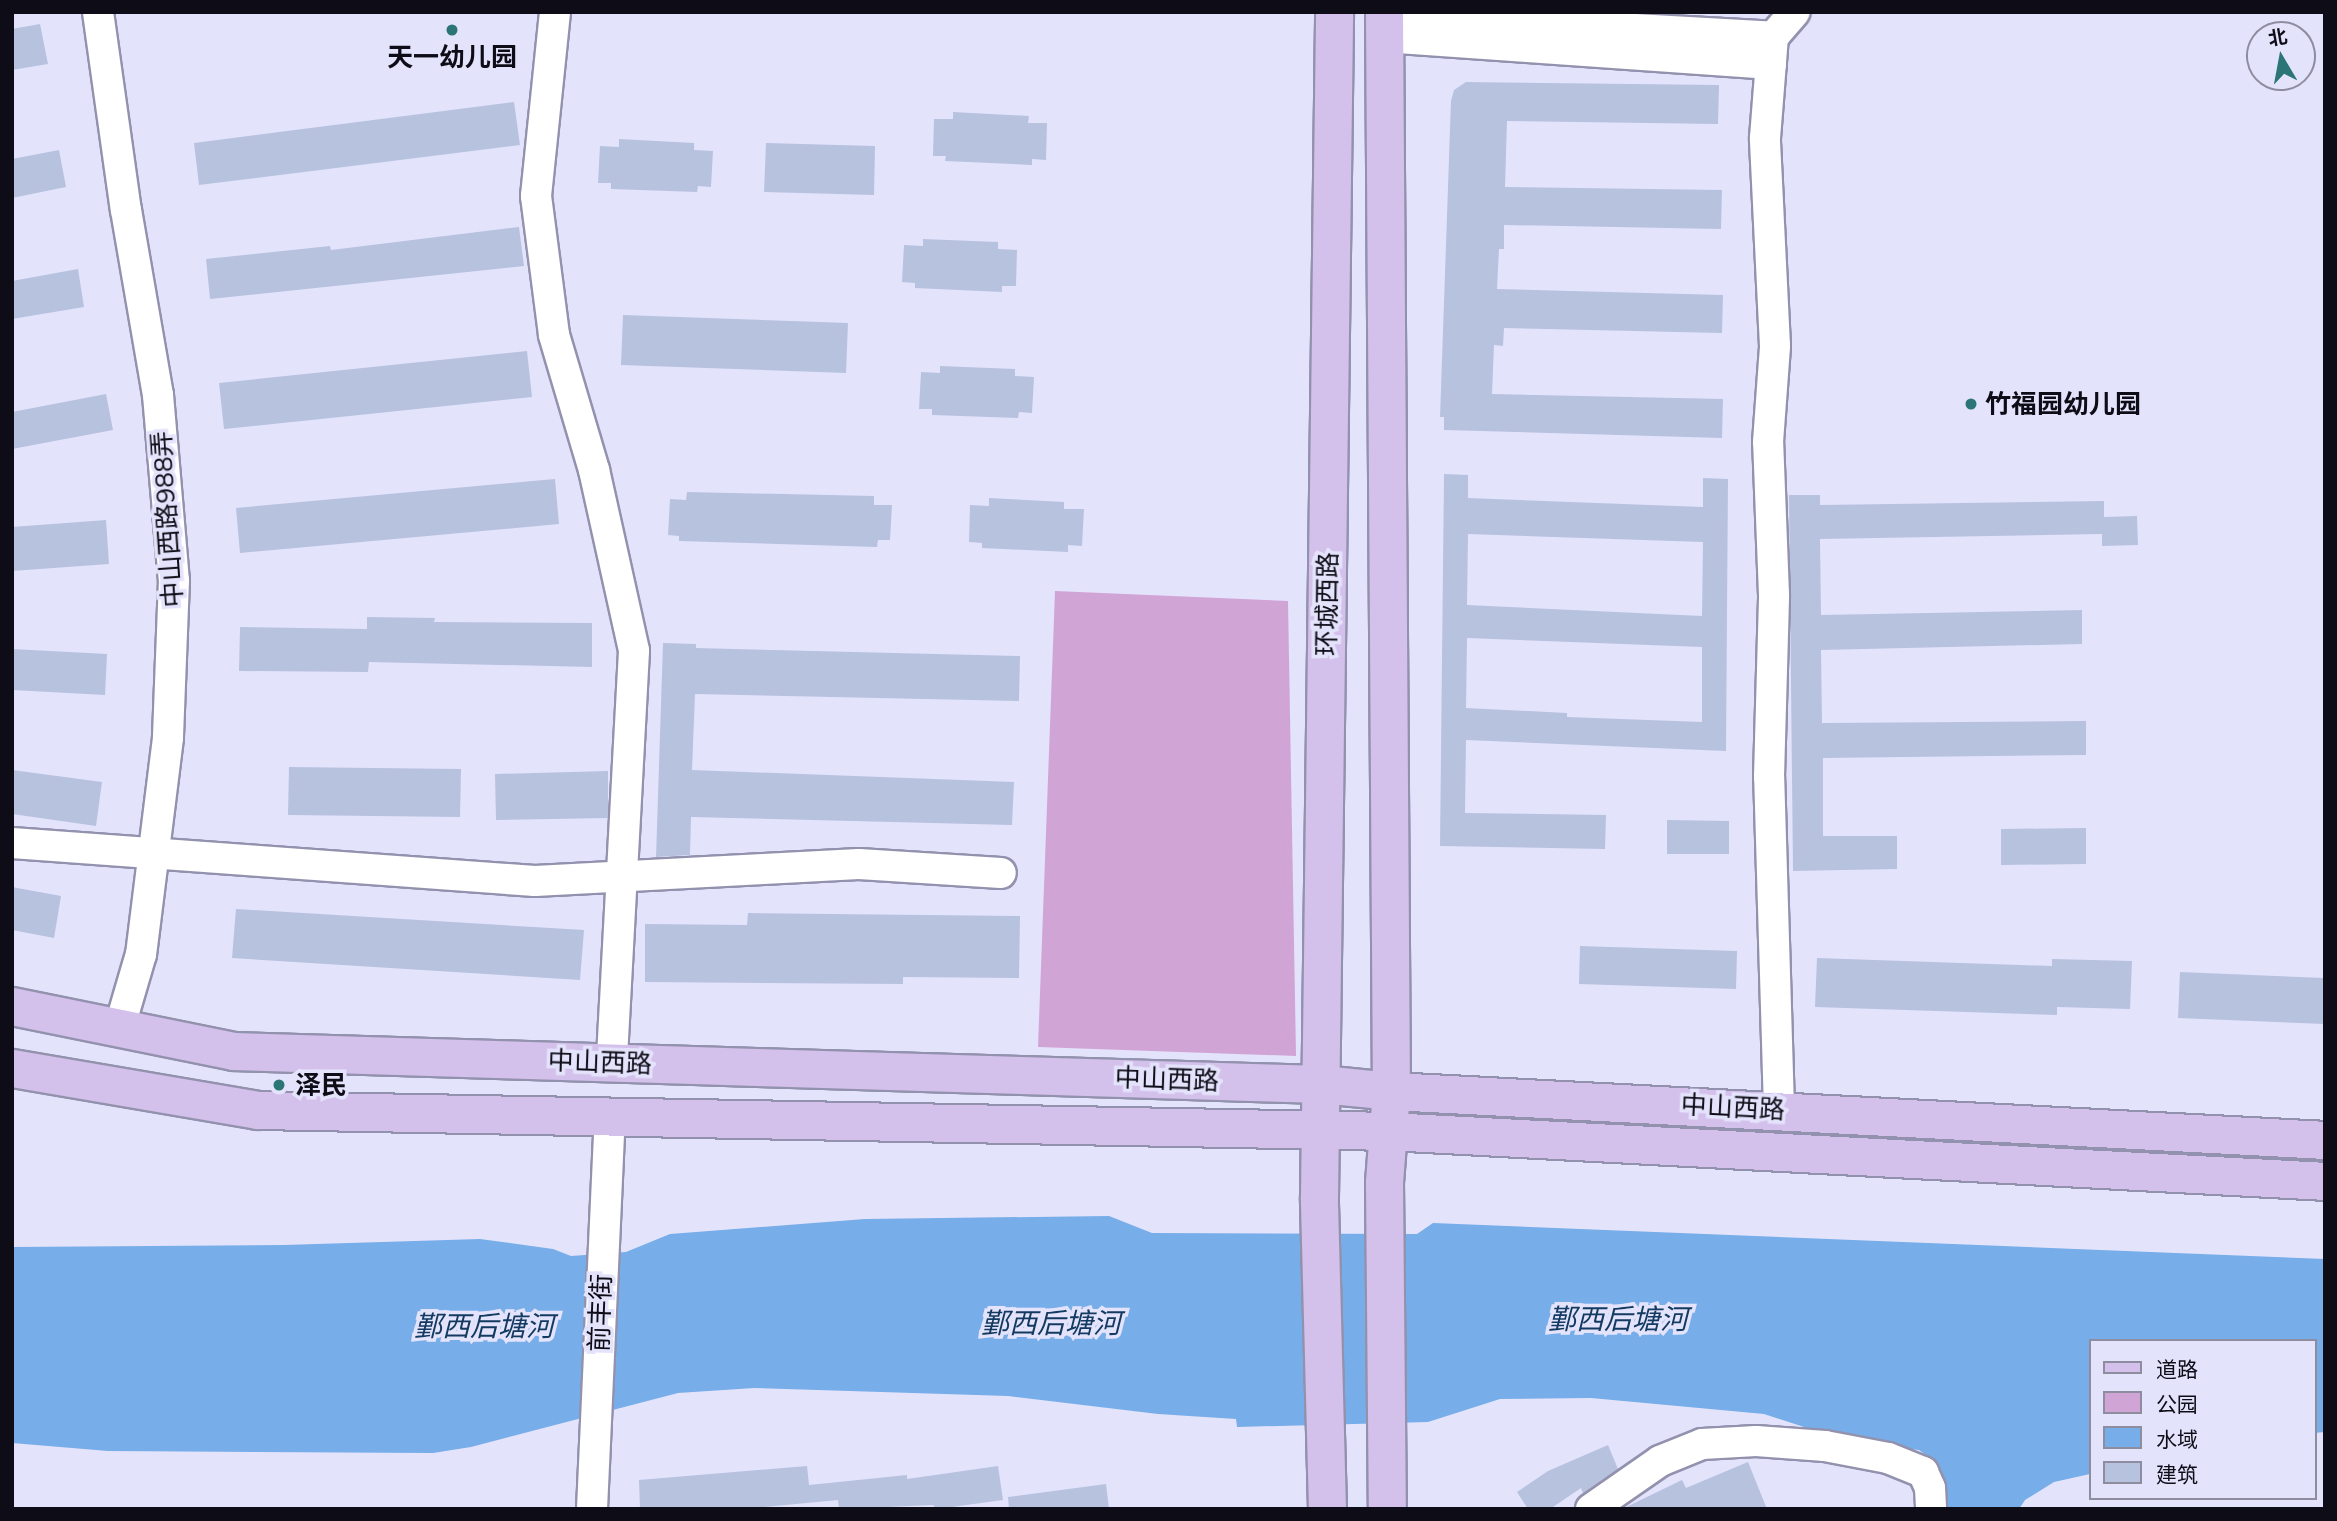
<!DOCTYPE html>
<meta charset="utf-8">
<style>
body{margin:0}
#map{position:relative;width:2337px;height:1521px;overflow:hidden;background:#e4e3fc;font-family:Mulish,"Noto Sans SC",sans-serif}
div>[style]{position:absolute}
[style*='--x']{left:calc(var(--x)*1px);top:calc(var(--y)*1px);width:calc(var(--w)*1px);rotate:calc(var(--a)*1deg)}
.green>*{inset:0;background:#d1a4d6}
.water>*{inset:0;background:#77ade8}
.building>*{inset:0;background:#b7c2de}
.roads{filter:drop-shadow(2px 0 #9392ae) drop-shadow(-2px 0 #9392ae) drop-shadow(0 2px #9392ae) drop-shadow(0 -2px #9392ae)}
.minor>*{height:30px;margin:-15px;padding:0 15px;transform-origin:15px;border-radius:15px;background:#fff}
.major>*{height:37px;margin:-18.5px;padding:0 18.5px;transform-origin:18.5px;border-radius:18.5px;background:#d4c1eb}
.dots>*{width:19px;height:19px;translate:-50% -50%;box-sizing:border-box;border:4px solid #e4e3fc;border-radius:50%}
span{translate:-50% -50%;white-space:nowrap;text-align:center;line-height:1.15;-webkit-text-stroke:7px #e4e3fc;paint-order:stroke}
.poi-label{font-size:26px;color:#0e0d17;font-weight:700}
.left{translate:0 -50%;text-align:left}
.street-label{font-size:26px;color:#0e0d17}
.water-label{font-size:28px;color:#133a60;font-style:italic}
.frame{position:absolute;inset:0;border:14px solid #0e0d17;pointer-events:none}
.legend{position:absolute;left:2089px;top:1339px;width:228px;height:161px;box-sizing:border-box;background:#e4e3fc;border:2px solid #8e8da0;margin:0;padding:9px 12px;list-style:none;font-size:21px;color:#0e0d17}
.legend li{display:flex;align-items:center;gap:14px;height:35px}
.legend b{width:35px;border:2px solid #8e8da0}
.north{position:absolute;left:2246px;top:21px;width:70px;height:70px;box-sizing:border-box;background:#e4e3fc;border:2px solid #8e8da0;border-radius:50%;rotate:350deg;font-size:19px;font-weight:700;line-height:28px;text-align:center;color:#0e0d17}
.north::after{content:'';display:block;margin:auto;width:24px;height:32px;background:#2b7577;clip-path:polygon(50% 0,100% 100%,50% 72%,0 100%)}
</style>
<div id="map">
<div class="green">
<div style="clip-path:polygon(1055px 591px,1288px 601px,1296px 1056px,1038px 1047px)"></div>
</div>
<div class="water">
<div style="clip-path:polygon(1109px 1216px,1152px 1233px,1417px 1234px,1433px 1223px,2325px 1259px,2325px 1432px,2314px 1433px,2314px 1341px,2090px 1341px,2090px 1474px,2054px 1482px,2025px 1500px,2019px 1509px,1946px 1509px,1942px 1478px,1934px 1461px,1919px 1450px,1853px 1443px,1764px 1414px,1591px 1398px,1500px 1399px,1428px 1422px,1237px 1427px,1236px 1419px,1158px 1414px,1008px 1396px,754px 1388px,678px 1393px,471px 1447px,433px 1453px,108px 1451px,12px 1443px,12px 1247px,284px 1245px,480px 1239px,553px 1249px,571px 1256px,626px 1252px,670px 1234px,865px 1219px)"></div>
</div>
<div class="building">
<div style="clip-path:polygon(40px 24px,48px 64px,12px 70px,12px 29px)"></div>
<div style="clip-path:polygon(1466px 82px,1719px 85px,1718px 124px,1507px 121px,1505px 187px,1722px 190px,1721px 229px,1504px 225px,1504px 249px,1499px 249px,1497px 289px,1723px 295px,1722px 333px,1504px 328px,1503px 346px,1494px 345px,1492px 394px,1723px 399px,1722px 438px,1444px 430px,1444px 417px,1440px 417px,1451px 101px,1454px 90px)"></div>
<div style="clip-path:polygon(514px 102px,520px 145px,199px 185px,194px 143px)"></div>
<div style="clip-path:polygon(953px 112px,1029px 116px,1028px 123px,1047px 123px,1046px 160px,1032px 159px,1032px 165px,945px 161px,946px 156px,933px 156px,934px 119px,953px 119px)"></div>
<div style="clip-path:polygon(619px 139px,694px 143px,694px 150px,713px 151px,711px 187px,698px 186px,697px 192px,611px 189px,611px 183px,598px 183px,600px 146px,619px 147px)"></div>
<div style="clip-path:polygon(766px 143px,875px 146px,874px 195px,764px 192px)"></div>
<div style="clip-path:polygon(59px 150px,66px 187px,12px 198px,12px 159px)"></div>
<div style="clip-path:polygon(519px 227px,524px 266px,210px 299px,206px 259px,330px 246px,331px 250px)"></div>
<div style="clip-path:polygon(923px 239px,998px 242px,998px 249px,1017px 250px,1016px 286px,1002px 286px,1002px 292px,915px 288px,915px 283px,902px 282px,904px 245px,923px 246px)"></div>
<div style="clip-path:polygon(78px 269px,84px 307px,12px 319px,12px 281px)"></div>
<div style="clip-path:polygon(623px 315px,848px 323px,846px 373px,621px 365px)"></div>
<div style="clip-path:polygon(527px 351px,532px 397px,224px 429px,219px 383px)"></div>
<div style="clip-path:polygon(940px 366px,1015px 369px,1015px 376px,1034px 377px,1032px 413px,1019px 412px,1018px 418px,932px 415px,932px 409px,919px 409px,921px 372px,940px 373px)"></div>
<div style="clip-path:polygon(106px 394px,113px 430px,12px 449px,12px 412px)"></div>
<div style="clip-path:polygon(evenodd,1444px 474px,1468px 475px,1468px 498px,1703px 507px,1703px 478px,1728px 479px,1726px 751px,1466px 740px,1465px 813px,1606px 815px,1605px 849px,1440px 846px,1444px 474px,1468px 534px,1703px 542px,1702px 616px,1467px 605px,1468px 534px,1444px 474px,1467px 638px,1702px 647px,1702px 722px,1567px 717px,1567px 713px,1466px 708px,1467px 638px)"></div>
<div style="clip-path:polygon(555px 479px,559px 524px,240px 553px,236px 508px)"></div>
<div style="clip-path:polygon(687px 492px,874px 496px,874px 505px,892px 505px,890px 540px,878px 540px,877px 547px,679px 541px,679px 536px,668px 535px,670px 499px,686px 500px)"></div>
<div style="clip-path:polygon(1789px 495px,1820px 495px,1820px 505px,2104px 501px,2104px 517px,2137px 516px,2138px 545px,2102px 546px,2102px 534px,1820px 539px,1821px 615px,2082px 610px,2082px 644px,1821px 650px,1822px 723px,2086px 721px,2086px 755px,1823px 758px,1823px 836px,1897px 836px,1897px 869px,1793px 871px)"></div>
<div style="clip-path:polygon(989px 498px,1064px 502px,1064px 509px,1084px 509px,1082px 546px,1068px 545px,1068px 552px,982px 548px,982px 543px,969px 542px,970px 505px,989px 506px)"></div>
<div style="clip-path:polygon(106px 520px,109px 564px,12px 571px,12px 527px)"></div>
<div style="clip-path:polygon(367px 617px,435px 618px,434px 622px,592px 623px,592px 667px,369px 662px,368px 672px,239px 671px,240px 627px,367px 629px)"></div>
<div style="clip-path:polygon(663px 643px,696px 644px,696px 648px,1020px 656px,1019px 701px,695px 694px,692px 770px,1014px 782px,1012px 825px,691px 817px,690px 855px,656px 857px)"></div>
<div style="clip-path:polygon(12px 649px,107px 654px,105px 695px,12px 690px)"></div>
<div style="clip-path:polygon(289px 767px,461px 769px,460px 817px,288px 815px)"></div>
<div style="clip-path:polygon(12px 770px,102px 782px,96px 826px,12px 814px)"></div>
<div style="clip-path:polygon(608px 771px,608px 818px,496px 820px,495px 774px)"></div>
<div style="clip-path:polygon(1667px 820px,1729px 821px,1729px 854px,1667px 854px)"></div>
<div style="clip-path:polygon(2086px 828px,2086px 864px,2001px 865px,2001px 829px)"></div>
<div style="clip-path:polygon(12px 887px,61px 896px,54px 938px,12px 930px)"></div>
<div style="clip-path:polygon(236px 909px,584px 930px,580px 980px,232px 958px)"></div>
<div style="clip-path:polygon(748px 913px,1020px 916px,1019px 978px,903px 977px,903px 984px,645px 982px,645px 924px,747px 925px)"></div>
<div style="clip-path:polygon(1580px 946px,1737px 951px,1736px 989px,1579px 984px)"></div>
<div style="clip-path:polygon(1817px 958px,2052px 966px,2052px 959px,2132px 961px,2130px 1009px,2057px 1007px,2057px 1015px,1815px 1007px)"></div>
<div style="clip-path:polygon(2180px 972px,2325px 978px,2325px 1024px,2178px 1018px)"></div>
<div style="clip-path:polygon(1608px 1445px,1618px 1469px,1583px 1493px,1581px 1488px,1550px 1509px,1528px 1509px,1517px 1492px,1548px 1471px)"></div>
<div style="clip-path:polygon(1748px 1462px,1767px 1509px,1622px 1509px,1682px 1480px,1686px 1488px)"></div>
<div style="clip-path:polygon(807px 1466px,809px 1485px,907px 1475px,907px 1479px,998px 1466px,1003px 1500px,937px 1509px,933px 1505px,839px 1509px,838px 1500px,744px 1509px,640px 1509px,639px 1480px)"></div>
<div style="clip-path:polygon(1106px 1484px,1109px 1509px,1009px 1509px,1008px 1497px)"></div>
</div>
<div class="roads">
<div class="minor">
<div style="--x:98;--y:12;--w:200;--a:82"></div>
<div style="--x:126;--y:210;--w:188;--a:80.2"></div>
<div style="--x:158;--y:395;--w:186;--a:85.1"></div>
<div style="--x:174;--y:580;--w:158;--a:92.2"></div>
<div style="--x:168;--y:738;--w:218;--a:97.1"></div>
<div style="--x:141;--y:954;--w:75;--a:106.3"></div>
<div style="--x:555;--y:12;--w:185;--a:95.9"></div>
<div style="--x:536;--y:196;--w:140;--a:82.6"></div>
<div style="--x:554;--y:335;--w:141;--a:73.5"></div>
<div style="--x:594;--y:470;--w:185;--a:77.5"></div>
<div style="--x:634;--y:651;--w:412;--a:93.1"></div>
<div style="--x:1384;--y:15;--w:390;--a:3.2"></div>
<div style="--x:1384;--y:37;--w:388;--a:4"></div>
<div style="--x:12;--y:843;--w:524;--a:4.16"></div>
<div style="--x:535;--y:881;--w:324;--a:-3"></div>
<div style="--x:859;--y:864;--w:142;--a:3.6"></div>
<div style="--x:1779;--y:1109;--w:332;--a:-91.7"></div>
<div style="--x:1769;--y:777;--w:182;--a:-88.4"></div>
<div style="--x:1774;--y:595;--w:153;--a:-92.2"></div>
<div style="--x:1768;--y:442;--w:96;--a:-85.8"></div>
<div style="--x:1775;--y:346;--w:208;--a:-92.8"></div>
<div style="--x:1765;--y:138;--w:101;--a:-85.5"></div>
<div style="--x:1773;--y:37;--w:33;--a:-49"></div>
<div style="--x:592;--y:1509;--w:392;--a:-87.4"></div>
<div style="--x:1591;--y:1509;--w:84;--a:-34.8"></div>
<div style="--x:1660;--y:1461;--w:45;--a:-22"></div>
<div style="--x:1702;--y:1444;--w:54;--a:-3.2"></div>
<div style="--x:1756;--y:1441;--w:69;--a:4.1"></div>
<div style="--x:1825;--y:1446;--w:64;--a:10.8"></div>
<div style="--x:1888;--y:1458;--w:38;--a:22"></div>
<div style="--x:1923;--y:1472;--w:17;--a:66"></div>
<div style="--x:1930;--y:1488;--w:21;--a:87"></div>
</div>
<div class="major">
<div style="--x:1384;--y:12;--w:1079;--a:89.63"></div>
<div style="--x:1391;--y:1091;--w:91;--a:94.4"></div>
<div style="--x:1384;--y:1182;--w:327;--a:89.5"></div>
<div style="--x:12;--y:1006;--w:226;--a:11.5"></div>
<div style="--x:233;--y:1051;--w:1089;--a:1.74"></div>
<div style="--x:1321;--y:1084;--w:70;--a:5.7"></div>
<div style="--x:1391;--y:1091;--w:935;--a:3"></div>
<div style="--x:12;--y:1068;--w:249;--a:9.7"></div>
<div style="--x:257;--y:1110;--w:1131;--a:1.06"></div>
<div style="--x:1388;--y:1131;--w:938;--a:3.05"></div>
<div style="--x:1327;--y:1509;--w:312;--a:-91.5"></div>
<div style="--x:1319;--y:1197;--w:1185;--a:-89.27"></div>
</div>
</div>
<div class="dots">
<div style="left:452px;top:30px;background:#2b7577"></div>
<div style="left:1971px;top:404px;background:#2b7577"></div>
<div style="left:279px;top:1085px;background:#2b7577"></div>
</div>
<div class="poi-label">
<span style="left:452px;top:57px">天一幼儿园</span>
<span class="left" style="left:1985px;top:404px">竹福园幼儿园</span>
<span class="left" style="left:295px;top:1085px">泽民</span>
</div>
<div class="street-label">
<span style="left:167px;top:519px;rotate:-94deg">中山西路988弄</span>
<span style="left:1327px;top:604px;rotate:-89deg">环城西路</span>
<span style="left:600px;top:1062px;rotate:2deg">中山西路</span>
<span style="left:1167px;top:1079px;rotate:2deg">中山西路</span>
<span style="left:1733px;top:1107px;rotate:3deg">中山西路</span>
<span style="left:600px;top:1313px;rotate:-88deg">前丰街</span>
</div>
<div class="water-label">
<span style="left:1618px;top:1319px">鄞西后塘河</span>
<span style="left:1051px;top:1323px">鄞西后塘河</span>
<span style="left:484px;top:1326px">鄞西后塘河</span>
</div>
<div class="frame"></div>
<ul class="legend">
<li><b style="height:9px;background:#d4c1eb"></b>道路</li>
<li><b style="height:19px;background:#d1a4d6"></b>公园</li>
<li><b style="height:19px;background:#77ade8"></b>水域</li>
<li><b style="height:19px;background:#b7c2de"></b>建筑</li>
</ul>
<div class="north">北</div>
</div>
